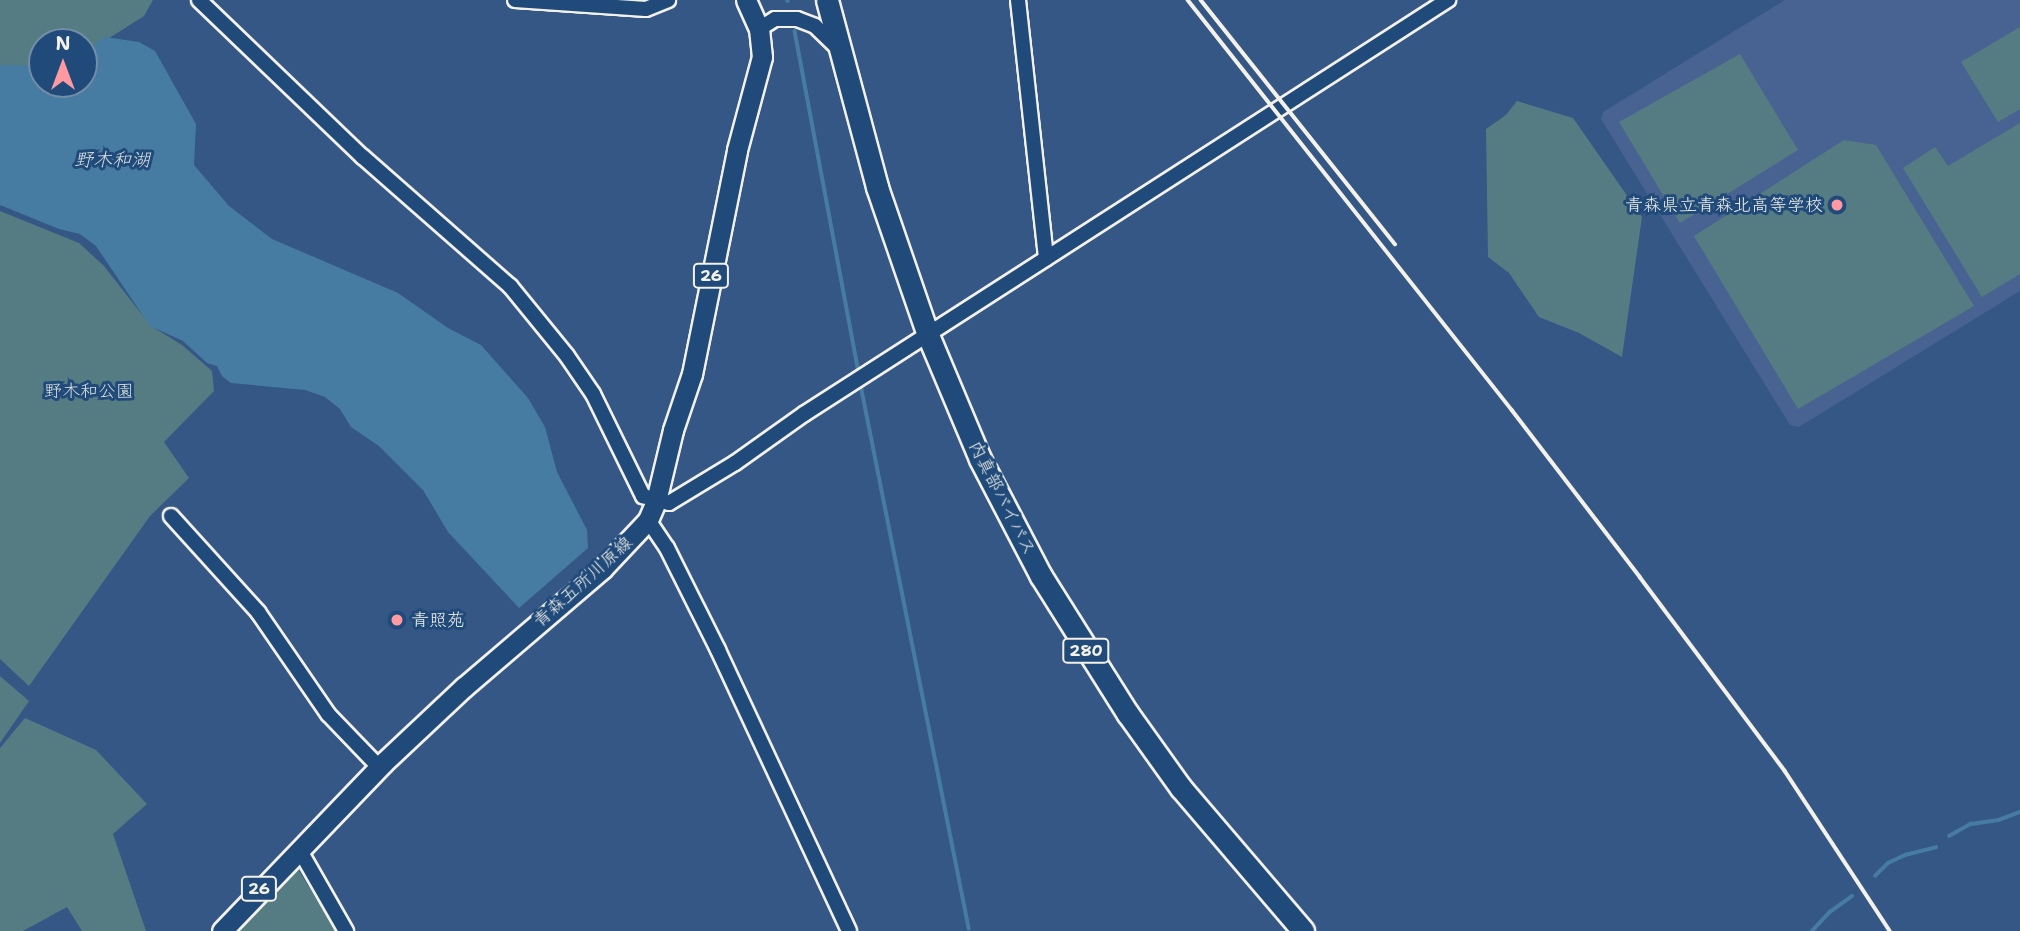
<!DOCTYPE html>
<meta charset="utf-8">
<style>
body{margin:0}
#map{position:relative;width:2020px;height:931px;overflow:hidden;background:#345786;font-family:"Shantell Sans","Klee One",sans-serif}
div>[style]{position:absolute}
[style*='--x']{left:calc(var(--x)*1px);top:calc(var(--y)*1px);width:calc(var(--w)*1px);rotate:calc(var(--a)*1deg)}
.built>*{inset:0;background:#486391}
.green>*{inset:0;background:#567c83}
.water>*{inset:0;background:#467ca2}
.stream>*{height:3.5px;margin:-1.75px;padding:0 1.75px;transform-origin:1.75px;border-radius:1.75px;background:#467ca2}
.roads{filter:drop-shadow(2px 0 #f4f1e8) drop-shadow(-2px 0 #f4f1e8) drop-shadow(0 2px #f4f1e8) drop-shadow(0 -2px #f4f1e8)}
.minor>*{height:14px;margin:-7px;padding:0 7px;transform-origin:7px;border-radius:7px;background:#1f4a7a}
.major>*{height:19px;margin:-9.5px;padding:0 9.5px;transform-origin:9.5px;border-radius:9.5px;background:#1f4a7a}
.highway>*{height:21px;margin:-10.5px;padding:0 10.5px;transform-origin:10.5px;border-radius:10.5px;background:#1f4a7a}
.rail>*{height:3.5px;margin:-1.75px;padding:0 1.75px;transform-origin:1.75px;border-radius:1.75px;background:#f4f1e8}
.dots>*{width:19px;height:19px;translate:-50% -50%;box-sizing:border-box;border:4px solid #1f4a7a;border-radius:50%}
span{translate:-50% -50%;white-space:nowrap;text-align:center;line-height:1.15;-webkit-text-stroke:6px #1f4a7a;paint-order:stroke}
.shield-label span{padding:2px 5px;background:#1f4a7a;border:2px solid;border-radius:5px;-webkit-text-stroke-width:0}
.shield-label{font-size:16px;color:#f4f1e8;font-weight:700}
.poi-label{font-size:18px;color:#f4f1e8}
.right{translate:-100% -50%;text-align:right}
.left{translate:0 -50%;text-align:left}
.park-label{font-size:18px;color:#dcdfd9}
.street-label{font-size:18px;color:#f4f1e8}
.water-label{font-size:19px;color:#dadfde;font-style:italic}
.north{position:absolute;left:28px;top:28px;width:70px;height:70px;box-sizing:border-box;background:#1f4a7a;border:2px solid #748da6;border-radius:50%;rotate:0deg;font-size:19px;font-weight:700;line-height:28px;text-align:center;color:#f4f1e8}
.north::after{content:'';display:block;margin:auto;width:24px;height:32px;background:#ff9aa2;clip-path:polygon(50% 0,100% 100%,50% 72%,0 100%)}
</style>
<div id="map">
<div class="built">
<div style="clip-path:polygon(1785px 0,2020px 0,2020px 291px,1799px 427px,1790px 425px,1601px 119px,1603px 112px)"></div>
</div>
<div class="green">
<div style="clip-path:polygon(0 0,153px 0,144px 16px,84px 54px,84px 42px,42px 42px,42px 70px,0 70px)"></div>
<div style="clip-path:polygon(2020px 27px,2020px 109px,1998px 122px,1961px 62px)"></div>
<div style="clip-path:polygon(1740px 54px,1798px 150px,1680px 223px,1619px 122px)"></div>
<div style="clip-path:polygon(1517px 101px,1573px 118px,1642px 217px,1622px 357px,1579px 333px,1539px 317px,1509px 273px,1488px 257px,1486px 129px,1506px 115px)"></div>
<div style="clip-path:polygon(2020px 123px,2020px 274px,1982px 297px,1903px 168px,1935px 147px,1948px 166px)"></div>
<div style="clip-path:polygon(1844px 140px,1876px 145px,1974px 306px,1798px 409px,1694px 236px)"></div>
<div style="clip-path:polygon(0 211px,79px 243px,104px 266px,151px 326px,182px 345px,212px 371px,214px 391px,164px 442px,189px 478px,150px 516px,29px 686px,0 659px)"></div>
<div style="clip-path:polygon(0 676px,29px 701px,0 743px)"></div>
<div style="clip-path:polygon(25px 718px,96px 750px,147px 804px,113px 834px,146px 931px,82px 931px,67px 907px,23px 931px,0 931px,0 748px)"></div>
<div style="clip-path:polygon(296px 866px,336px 931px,237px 931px)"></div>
</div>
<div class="water">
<div style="clip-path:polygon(105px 37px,139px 42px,155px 51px,196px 124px,194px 165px,229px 206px,272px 239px,398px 293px,448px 328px,481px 345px,528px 398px,545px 427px,557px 472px,587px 530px,588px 548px,519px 608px,448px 532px,423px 490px,379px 446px,351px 427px,340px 409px,325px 397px,305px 390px,231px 383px,222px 376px,217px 366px,207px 363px,183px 341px,150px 326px,96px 246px,80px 234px,59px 229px,0 205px,0 65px,42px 66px,42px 84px,84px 84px,84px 51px)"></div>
</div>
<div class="stream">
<div style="--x:788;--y:0;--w:1;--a:90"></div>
<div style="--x:795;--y:31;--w:344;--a:79.4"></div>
<div style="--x:861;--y:385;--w:554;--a:78.75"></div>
<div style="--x:1949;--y:836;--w:25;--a:-29"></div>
<div style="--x:1971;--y:824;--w:28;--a:-8"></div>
<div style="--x:1999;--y:820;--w:22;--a:-21"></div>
<div style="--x:1875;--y:876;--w:18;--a:-45"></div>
<div style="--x:1888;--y:863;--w:19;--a:-25"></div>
<div style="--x:1905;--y:855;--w:32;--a:-14"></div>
<div style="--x:1812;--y:931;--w:26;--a:-47"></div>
<div style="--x:1830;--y:912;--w:27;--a:-36"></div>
</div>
<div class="roads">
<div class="minor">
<div style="--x:199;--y:0;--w:227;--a:43.8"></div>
<div style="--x:363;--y:157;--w:196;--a:41.3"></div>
<div style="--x:510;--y:286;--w:90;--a:50.8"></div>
<div style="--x:567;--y:356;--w:46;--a:55.6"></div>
<div style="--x:593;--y:394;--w:114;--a:63.9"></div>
<div style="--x:643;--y:496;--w:27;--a:15"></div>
<div style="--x:669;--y:503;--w:77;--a:-31.2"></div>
<div style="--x:735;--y:463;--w:85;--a:-35.4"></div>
<div style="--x:804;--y:414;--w:766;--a:-32.74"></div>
<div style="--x:515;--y:0;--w:131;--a:3.9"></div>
<div style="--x:646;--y:9;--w:24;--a:-22"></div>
<div style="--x:1018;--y:0;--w:260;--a:83.8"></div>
<div style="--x:759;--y:29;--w:19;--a:-32"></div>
<div style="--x:775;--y:19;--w:22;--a:0"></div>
<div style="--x:797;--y:19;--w:19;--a:21"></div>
<div style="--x:815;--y:26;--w:32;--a:44"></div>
<div style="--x:171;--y:516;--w:130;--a:47.8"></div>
<div style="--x:258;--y:612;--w:124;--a:55.5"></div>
<div style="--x:328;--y:714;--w:74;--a:46.1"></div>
<div style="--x:648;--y:520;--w:34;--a:56"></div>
<div style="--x:667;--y:548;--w:114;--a:63.4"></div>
<div style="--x:718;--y:650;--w:310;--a:65"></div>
<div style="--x:299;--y:849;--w:95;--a:60.2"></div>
</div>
<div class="major">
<div style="--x:222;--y:931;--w:233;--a:-46.2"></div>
<div style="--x:383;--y:763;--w:111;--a:-43.2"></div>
<div style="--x:464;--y:687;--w:182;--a:-40.5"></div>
<div style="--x:602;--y:569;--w:67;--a:-46.8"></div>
<div style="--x:648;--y:520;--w:21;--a:-67"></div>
<div style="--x:656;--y:501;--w:73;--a:-76.5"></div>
<div style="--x:673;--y:430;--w:59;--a:-71.3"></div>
<div style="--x:692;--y:374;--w:228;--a:-78.6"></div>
<div style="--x:737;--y:150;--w:96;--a:-75"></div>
<div style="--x:762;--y:57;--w:28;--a:-96"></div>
<div style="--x:759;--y:29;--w:32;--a:-114"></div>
</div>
<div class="highway">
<div style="--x:827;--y:0;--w:194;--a:75"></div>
<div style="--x:877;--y:187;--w:157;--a:71"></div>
<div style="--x:928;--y:335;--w:134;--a:67.2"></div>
<div style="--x:980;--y:459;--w:132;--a:62.5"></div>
<div style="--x:1041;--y:576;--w:163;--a:57.8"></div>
<div style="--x:1128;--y:714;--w:91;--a:54.4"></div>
<div style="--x:1181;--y:788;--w:188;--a:49.5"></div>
</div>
</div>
<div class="rail">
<div style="--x:1188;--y:0;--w:523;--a:51.68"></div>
<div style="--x:1512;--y:410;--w:210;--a:52.5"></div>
<div style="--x:1640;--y:577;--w:242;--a:53.2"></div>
<div style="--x:1785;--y:771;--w:191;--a:56.7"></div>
<div style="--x:1201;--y:0;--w:312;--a:51.5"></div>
</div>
<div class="dots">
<div style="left:1837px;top:205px;background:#ff9aa2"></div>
<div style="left:397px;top:620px;background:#ff9aa2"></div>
</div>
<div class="shield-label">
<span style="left:711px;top:276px">26</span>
<span style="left:1086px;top:651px">280</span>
<span style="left:259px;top:889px">26</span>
</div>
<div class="poi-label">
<span class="right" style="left:1823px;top:205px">青森県立青森北高等学校</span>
<span class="left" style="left:411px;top:620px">青照苑</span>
</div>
<div class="park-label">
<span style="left:89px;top:391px">野木和公園</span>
</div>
<div class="street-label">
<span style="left:1002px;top:498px;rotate:63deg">内真部バイパス</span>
<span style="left:583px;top:582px;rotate:-42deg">青森五所川原線</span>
</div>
<div class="water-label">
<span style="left:112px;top:160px">野木和湖</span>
</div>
<div class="north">N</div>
</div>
